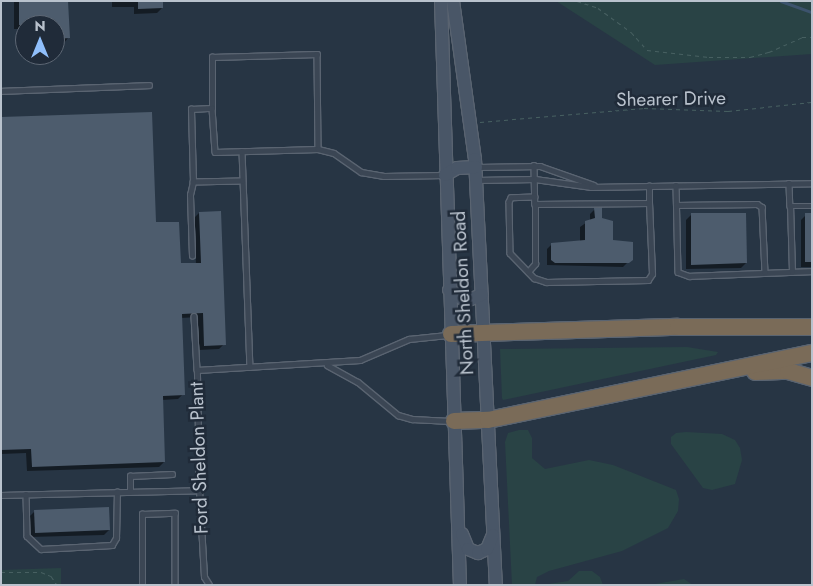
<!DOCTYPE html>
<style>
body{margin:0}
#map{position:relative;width:813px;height:586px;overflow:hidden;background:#273544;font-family:Jost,sans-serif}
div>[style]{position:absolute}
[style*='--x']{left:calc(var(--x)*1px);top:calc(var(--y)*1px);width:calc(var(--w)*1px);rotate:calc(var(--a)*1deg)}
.green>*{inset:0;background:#294345}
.shadow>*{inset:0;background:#0007}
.stream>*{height:2.5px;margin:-1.25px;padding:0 1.25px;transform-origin:1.25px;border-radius:1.25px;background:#3c536d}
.building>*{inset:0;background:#4d5c6d}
.path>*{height:1px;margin-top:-0.5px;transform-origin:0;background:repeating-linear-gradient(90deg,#476061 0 4px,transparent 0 8px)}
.roads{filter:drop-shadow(1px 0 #5a6471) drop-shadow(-1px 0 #5a6471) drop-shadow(0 1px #5a6471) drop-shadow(0 -1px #5a6471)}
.lane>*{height:4.5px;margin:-2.25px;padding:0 2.25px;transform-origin:2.25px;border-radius:2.25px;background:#3b4654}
.secondary>*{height:12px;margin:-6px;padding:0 6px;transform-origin:6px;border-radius:6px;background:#495667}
.highway>*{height:16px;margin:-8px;padding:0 8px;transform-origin:8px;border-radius:8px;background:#7a6b58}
span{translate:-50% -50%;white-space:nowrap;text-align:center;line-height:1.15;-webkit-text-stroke:5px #202b39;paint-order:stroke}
.street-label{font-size:19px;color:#b9c2cd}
.frame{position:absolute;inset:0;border:2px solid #b9c2cd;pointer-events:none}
.north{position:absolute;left:15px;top:15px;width:50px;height:50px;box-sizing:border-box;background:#202b39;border:1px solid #5d6774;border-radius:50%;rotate:0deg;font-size:14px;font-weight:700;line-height:20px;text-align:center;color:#b9c2cd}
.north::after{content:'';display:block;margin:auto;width:18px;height:22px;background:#90bffb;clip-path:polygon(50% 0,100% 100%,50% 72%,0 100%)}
</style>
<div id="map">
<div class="green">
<div style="clip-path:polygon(556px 1px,812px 1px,812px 54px,655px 65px)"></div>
<div style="clip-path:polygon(687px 347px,718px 352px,716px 355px,503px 400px,502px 398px,500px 349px)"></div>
<div style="clip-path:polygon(519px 430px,528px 430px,532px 438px,532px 458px,545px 469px,589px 460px,613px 465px,676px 490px,679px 499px,678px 511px,668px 528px,622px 551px,549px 571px,537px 577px,535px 585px,512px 585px,505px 442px,508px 433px)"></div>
<div style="clip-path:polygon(686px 432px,722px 434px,735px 440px,740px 448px,742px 460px,735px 484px,712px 490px,703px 488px,671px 444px,671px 437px,676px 433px)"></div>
<div style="clip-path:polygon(61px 568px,61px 585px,1px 585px,1px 570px)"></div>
<div style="clip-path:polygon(579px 571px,592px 571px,600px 577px,603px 585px,542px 585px,568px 581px)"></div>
<div style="clip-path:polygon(684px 579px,693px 585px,638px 585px,655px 584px)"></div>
</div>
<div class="shadow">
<div style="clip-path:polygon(14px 1px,67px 1px,68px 38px,64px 43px,55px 43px,55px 25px,25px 25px,25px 29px,14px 29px)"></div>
<div style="clip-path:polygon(112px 1px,162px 1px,162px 8px,157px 13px,134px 14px,134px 7px,112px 7px)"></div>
<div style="clip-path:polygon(1px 119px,155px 224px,179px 264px,196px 264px,194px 218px,199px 213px,224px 344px,219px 349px,199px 350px,198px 317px,181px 318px,183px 394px,178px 399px,162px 400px,164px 462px,159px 467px,27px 471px,26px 453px,1px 454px)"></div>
<div style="clip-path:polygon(595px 209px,612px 241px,631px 259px,623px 267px,547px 265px,547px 249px,552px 244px,580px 241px,580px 227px,590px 220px,590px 214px)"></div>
<div style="clip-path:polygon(691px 215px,746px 263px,741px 268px,686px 269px,686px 220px)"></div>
<div style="clip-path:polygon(806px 215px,812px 215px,812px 267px,801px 267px,801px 220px)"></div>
<div style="clip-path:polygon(35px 511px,109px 530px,104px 535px,30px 537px,30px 516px)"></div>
</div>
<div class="stream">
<div style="--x:781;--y:1;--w:33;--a:20"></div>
</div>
<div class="building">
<div style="clip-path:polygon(19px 1px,68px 1px,70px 38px,55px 39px,55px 25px,19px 25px)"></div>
<div style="clip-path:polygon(138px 1px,163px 1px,163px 8px,138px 9px)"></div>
<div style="clip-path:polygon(152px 112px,156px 222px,179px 222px,181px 263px,201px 263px,199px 212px,221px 211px,226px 345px,204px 346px,203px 313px,182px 314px,185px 395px,163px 396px,165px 462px,32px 467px,31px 449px,1px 450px,1px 117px)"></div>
<div style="clip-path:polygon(602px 207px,602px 218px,613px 221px,613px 240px,633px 242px,633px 260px,629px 263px,555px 263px,551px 260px,551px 243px,585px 240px,585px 221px,595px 218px,594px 208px)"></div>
<div style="clip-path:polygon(691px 213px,746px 213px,747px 263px,691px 265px)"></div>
<div style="clip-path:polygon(805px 213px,812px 213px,812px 262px,805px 262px)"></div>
<div style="clip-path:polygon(109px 507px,110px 530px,35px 533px,34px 510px)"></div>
</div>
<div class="path">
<div style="--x:577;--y:1;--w:22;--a:18"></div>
<div style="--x:598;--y:8;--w:41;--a:36"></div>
<div style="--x:631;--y:32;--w:24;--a:48"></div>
<div style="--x:647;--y:50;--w:62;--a:6.4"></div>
<div style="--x:709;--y:57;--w:41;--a:0"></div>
<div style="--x:750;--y:57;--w:20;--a:-15"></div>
<div style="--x:769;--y:52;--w:36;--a:-24"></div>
<div style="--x:802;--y:37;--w:10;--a:0"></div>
<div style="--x:480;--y:122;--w:165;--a:-4.9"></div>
<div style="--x:644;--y:108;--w:84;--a:2"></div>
<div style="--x:728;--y:111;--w:84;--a:-6.1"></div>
<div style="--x:1;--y:572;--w:40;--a:0"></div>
<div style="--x:41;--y:572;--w:11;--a:22"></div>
<div style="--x:51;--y:576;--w:11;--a:56"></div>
</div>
<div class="roads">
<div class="lane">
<div style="--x:1;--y:91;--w:148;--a:-2.3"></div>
<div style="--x:212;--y:108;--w:51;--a:-90"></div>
<div style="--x:212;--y:57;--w:105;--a:-1.6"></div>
<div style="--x:317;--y:54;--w:95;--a:89.4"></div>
<div style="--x:242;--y:151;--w:216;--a:87.9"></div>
<div style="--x:534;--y:165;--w:39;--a:89"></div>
<div style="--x:535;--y:204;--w:114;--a:-0.5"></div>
<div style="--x:649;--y:203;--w:17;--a:-90"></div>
<div style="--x:478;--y:167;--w:62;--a:-0.9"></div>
<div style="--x:540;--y:166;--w:57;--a:19.4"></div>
<div style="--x:476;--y:180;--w:59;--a:-1"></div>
<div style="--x:535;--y:179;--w:57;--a:8.1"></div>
<div style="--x:591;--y:187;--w:221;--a:-1"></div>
<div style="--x:242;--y:181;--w:49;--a:178.8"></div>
<div style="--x:193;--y:182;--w:73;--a:-91.6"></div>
<div style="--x:191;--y:109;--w:21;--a:-3"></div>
<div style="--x:212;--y:108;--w:44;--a:86.1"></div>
<div style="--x:215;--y:152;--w:103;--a:-1.7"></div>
<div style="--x:318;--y:149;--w:16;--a:14"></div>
<div style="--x:334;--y:153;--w:33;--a:35"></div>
<div style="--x:361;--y:172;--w:23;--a:10"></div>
<div style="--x:384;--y:176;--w:60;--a:-1"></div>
<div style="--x:789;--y:183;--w:23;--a:88"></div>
<div style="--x:676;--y:185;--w:87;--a:88.7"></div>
<div style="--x:678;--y:272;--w:12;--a:20"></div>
<div style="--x:689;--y:276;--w:123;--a:-2.3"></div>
<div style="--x:535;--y:197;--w:24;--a:178"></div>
<div style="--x:511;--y:198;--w:4;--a:117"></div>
<div style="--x:509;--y:202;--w:51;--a:88.9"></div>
<div style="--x:510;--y:253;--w:35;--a:46"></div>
<div style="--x:534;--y:278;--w:13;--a:18"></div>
<div style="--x:546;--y:282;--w:102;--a:-1.1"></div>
<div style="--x:648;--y:280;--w:7;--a:-56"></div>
<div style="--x:652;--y:274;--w:71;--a:-92.4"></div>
<div style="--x:676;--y:205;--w:81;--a:-0.7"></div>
<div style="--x:757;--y:204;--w:6;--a:31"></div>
<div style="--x:762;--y:207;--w:65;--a:87.4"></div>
<div style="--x:192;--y:256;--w:61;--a:-91.9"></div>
<div style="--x:190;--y:195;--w:13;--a:-77"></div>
<div style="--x:528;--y:272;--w:11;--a:-49"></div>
<div style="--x:535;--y:264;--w:60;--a:-90"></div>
<div style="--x:792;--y:272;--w:66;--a:-91.7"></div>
<div style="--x:790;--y:206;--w:22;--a:0"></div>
<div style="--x:194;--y:316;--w:54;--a:86.8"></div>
<div style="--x:327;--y:365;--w:35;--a:29"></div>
<div style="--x:358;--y:382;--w:52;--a:39.5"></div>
<div style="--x:398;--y:415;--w:15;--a:16"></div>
<div style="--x:412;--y:419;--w:38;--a:3"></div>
<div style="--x:130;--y:492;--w:16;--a:-90"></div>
<div style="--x:130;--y:476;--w:42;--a:-2.7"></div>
<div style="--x:26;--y:494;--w:42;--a:88.6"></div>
<div style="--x:27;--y:536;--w:19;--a:43"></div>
<div style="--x:41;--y:549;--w:71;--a:-3.2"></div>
<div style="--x:112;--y:545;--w:8;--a:-60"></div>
<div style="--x:116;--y:538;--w:46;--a:-88.8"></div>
<div style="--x:1;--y:495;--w:198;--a:-1.4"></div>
<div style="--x:142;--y:585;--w:71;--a:-90"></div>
<div style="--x:142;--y:514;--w:33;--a:-2"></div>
<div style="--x:175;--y:513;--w:72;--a:90"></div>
<div style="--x:209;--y:585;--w:9;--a:-122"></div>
<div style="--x:204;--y:577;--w:87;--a:-93.3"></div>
<div style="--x:199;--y:490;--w:120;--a:-91"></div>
<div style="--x:197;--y:370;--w:163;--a:-3.5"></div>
<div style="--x:360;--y:360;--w:53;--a:-23.2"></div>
<div style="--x:409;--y:339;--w:38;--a:-6"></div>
</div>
<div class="secondary">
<div style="--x:441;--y:1;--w:584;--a:88.14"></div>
<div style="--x:453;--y:1;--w:160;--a:82.1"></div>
<div style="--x:475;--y:159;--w:427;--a:87.2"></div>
<div style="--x:445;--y:175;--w:14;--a:-30"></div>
<div style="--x:457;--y:168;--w:19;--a:-3"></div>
<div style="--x:449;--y:290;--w:20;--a:33"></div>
<div style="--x:466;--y:301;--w:17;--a:-21"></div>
<div style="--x:462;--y:534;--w:16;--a:68"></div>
<div style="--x:468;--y:549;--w:11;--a:22"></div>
<div style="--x:478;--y:553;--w:10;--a:-24"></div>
<div style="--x:487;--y:549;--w:15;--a:-67"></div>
</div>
<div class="highway">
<div style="--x:451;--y:334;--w:227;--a:-1.8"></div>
<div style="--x:678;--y:327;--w:134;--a:0"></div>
<div style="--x:755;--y:372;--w:33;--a:-2"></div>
<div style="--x:788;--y:371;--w:25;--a:16"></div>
<div style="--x:454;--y:421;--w:34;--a:-2"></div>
<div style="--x:488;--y:420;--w:331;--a:-11.7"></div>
</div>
</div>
<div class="street-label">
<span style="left:671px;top:99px;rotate:-1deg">Shearer Drive</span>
<span style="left:463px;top:293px;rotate:-93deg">North Sheldon Road</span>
<span style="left:199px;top:458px;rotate:-92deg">Ford Sheldon Plant</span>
</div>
<div class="frame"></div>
<div class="north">N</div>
</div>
